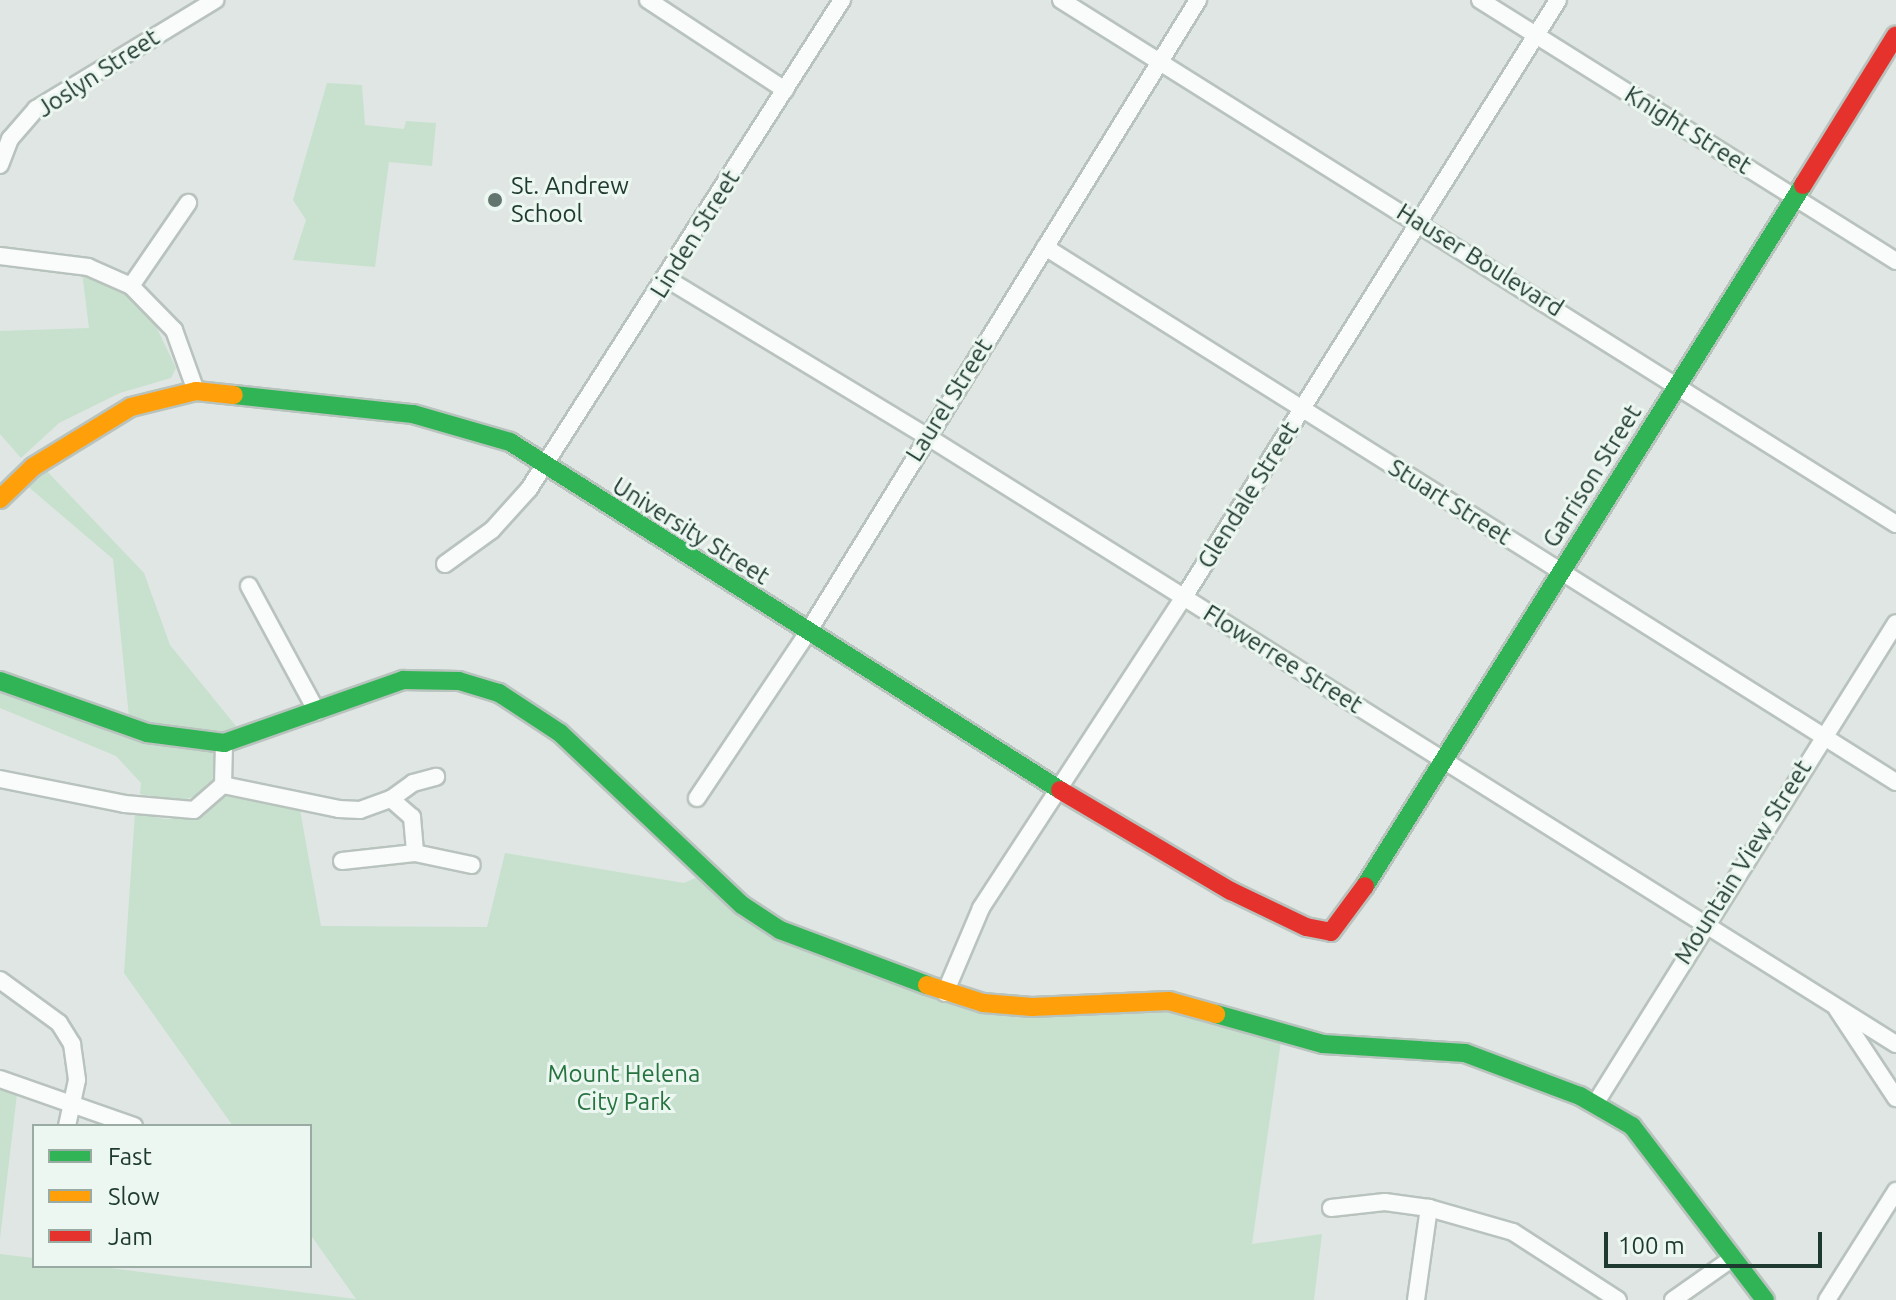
<!DOCTYPE html>
<style>
body{margin:0}
#map{position:relative;width:1896px;height:1300px;overflow:hidden;background:#e0e6e3;font-family:Ubuntu,sans-serif}
div>[style]{position:absolute}
[style*='--x']{left:calc(var(--x)*1px);top:calc(var(--y)*1px);width:calc(var(--w)*1px);rotate:calc(var(--a)*1deg)}
.green>*{inset:0;background:#c7e1ce}
.roads{filter:drop-shadow(2px 0 #b9c3be) drop-shadow(-2px 0 #b9c3be) drop-shadow(0 2px #b9c3be) drop-shadow(0 -2px #b9c3be)}
.street>*{height:16px;margin:-8px;padding:0 8px;transform-origin:8px;border-radius:8px;background:#fafbfb}
.fast>*{height:18px;margin:-9px;padding:0 9px;transform-origin:9px;border-radius:9px;background:#30b455}
.slow>*{height:18px;margin:-9px;padding:0 9px;transform-origin:9px;border-radius:9px;background:#ff9f0a}
.jam>*{height:18px;margin:-9px;padding:0 9px;transform-origin:9px;border-radius:9px;background:#e5322d}
.dots>*{width:22px;height:22px;translate:-50% -50%;box-sizing:border-box;border:4px solid #edf7f1;border-radius:50%}
span{translate:-50% -50%;white-space:nowrap;text-align:center;line-height:1.15;-webkit-text-stroke:6px #edf7f1;paint-order:stroke}
.street-label{font-size:24px;color:#1e3a30}
.poi-label{font-size:24px;color:#1e3a30}
.left{translate:0 -50%;text-align:left}
.park-label{font-size:24px;color:#26733f}
.legend{position:absolute;left:32px;top:1124px;width:280px;height:144px;box-sizing:border-box;background:#edf7f1;border:2px solid #9aaba4;margin:0;padding:10px 14px;list-style:none;font-size:24px;color:#1e3a30}
.legend li{display:flex;align-items:center;gap:16px;height:40px}
.legend b{width:40px;border:2px solid #9aaba4}
.scale{position:absolute;left:1604px;top:1232px;width:218px;height:36px;box-sizing:border-box;border:4px solid #1e3a30;border-top:0;padding-left:10px;font-size:24px;line-height:28px;white-space:nowrap;color:#1e3a30;-webkit-text-stroke:6px #edf7f1;paint-order:stroke}
</style>
<div id="map">
<div class="green">
<div style="clip-path:polygon(327px 83px,362px 85px,365px 125px,404px 129px,406px 121px,436px 123px,432px 166px,389px 162px,375px 267px,293px 260px,306px 220px,293px 200px)"></div>
<div style="clip-path:polygon(82px 272px,111px 284px,150px 314px,176px 368px,171px 378px,120px 393px,59px 423px,21px 458px,0 434px,0 331px,89px 328px)"></div>
<div style="clip-path:polygon(43px 467px,144px 573px,170px 645px,240px 731px,200px 736px,129px 717px,113px 559px,25px 484px)"></div>
<div style="clip-path:polygon(0 689px,213px 751px,220px 766px,214px 781px,202px 794px,180px 801px,140px 794px,141px 783px,116px 756px,0 708px)"></div>
<div style="clip-path:polygon(234px 791px,300px 810px,321px 926px,487px 927px,505px 853px,684px 883px,700px 876px,736px 909px,956px 1003px,1165px 1006px,1281px 1041px,1252px 1244px,1322px 1234px,1314px 1300px,0 1300px,0 1254px,34px 1258px,34px 1266px,94px 1266px,356px 1299px,310px 1234px,310px 1126px,233px 1126px,124px 973px,135px 812px,164px 819px,194px 818px)"></div>
<div style="clip-path:polygon(0 1086px,17px 1094px,0 1239px)"></div>
</div>
<div class="roads">
<div class="street">
<div style="--x:648;--y:0;--w:164;--a:33.3"></div>
<div style="--x:1061;--y:0;--w:986;--a:32.11"></div>
<div style="--x:1480;--y:0;--w:491;--a:32.1"></div>
<div style="--x:0;--y:165;--w:28;--a:-69"></div>
<div style="--x:10;--y:139;--w:40;--a:-49"></div>
<div style="--x:36;--y:109;--w:210;--a:-31.3"></div>
<div style="--x:1045;--y:247;--w:1005;--a:32.16"></div>
<div style="--x:0;--y:256;--w:89;--a:7.1"></div>
<div style="--x:88;--y:267;--w:47;--a:23.8"></div>
<div style="--x:131;--y:286;--w:62;--a:45.7"></div>
<div style="--x:174;--y:330;--w:65;--a:70.2"></div>
<div style="--x:667;--y:279;--w:301;--a:31.2"></div>
<div style="--x:925;--y:435;--w:1146;--a:32.1"></div>
<div style="--x:131;--y:286;--w:101;--a:-55.5"></div>
<div style="--x:445;--y:564;--w:58;--a:-35.9"></div>
<div style="--x:492;--y:530;--w:55;--a:-47.9"></div>
<div style="--x:529;--y:489;--w:581;--a:-57.38"></div>
<div style="--x:249;--y:586;--w:143;--a:61.6"></div>
<div style="--x:0;--y:779;--w:127;--a:11.3"></div>
<div style="--x:125;--y:804;--w:69;--a:5"></div>
<div style="--x:194;--y:810;--w:38;--a:-41"></div>
<div style="--x:223;--y:785;--w:42;--a:-88.6"></div>
<div style="--x:223;--y:785;--w:118;--a:11.7"></div>
<div style="--x:339;--y:809;--w:21;--a:3"></div>
<div style="--x:360;--y:810;--w:33;--a:-20"></div>
<div style="--x:391;--y:799;--w:28;--a:41"></div>
<div style="--x:412;--y:817;--w:36;--a:85"></div>
<div style="--x:697;--y:798;--w:200;--a:-56.2"></div>
<div style="--x:808;--y:632;--w:743;--a:-58.32"></div>
<div style="--x:391;--y:799;--w:27;--a:-36"></div>
<div style="--x:413;--y:783;--w:24;--a:-15"></div>
<div style="--x:342;--y:861;--w:73;--a:-6.3"></div>
<div style="--x:415;--y:853;--w:58;--a:11.9"></div>
<div style="--x:0;--y:980;--w:73;--a:36.1"></div>
<div style="--x:59;--y:1023;--w:25;--a:58"></div>
<div style="--x:72;--y:1044;--w:36;--a:82"></div>
<div style="--x:77;--y:1080;--w:47;--a:102.3"></div>
<div style="--x:945;--y:993;--w:92;--a:-67"></div>
<div style="--x:981;--y:908;--w:371;--a:-56.9"></div>
<div style="--x:1184;--y:597;--w:704;--a:-57.93"></div>
<div style="--x:1837;--y:1009;--w:107;--a:56.5"></div>
<div style="--x:0;--y:1079;--w:142;--a:19.3"></div>
<div style="--x:1595;--y:1104;--w:567;--a:-57.96"></div>
<div style="--x:1331;--y:1208;--w:54;--a:-6.3"></div>
<div style="--x:1385;--y:1202;--w:44;--a:7.8"></div>
<div style="--x:1429;--y:1208;--w:87;--a:15.9"></div>
<div style="--x:1513;--y:1232;--w:125;--a:32.9"></div>
<div style="--x:1416;--y:1300;--w:93;--a:-82"></div>
<div style="--x:1673;--y:1300;--w:70;--a:-35.1"></div>
<div style="--x:1827;--y:1300;--w:129;--a:-57.7"></div>
</div>
<div class="fast">
<div style="--x:234;--y:395;--w:180;--a:6.1"></div>
<div style="--x:413;--y:414;--w:101;--a:16.1"></div>
<div style="--x:510;--y:442;--w:651;--a:32.32"></div>
<div style="--x:0;--y:681;--w:156;--a:19.5"></div>
<div style="--x:147;--y:733;--w:78;--a:7.4"></div>
<div style="--x:224;--y:743;--w:190;--a:-19.4"></div>
<div style="--x:403;--y:680;--w:56;--a:1"></div>
<div style="--x:459;--y:681;--w:42;--a:16.7"></div>
<div style="--x:499;--y:693;--w:73;--a:33.3"></div>
<div style="--x:560;--y:733;--w:250;--a:43.4"></div>
<div style="--x:742;--y:905;--w:45;--a:33.3"></div>
<div style="--x:780;--y:930;--w:157;--a:20.5"></div>
<div style="--x:1365;--y:886;--w:827;--a:-58"></div>
<div style="--x:1216;--y:1014;--w:111;--a:15.7"></div>
<div style="--x:1323;--y:1044;--w:142;--a:3.6"></div>
<div style="--x:1465;--y:1053;--w:123;--a:20.5"></div>
<div style="--x:1580;--y:1096;--w:60;--a:30"></div>
<div style="--x:1632;--y:1126;--w:219;--a:52.6"></div>
</div>
<div class="slow">
<div style="--x:0;--y:499;--w:46;--a:-44.1"></div>
<div style="--x:33;--y:467;--w:115;--a:-31.5"></div>
<div style="--x:131;--y:407;--w:67;--a:-13.8"></div>
<div style="--x:196;--y:391;--w:38;--a:6"></div>
<div style="--x:927;--y:985;--w:59;--a:17.8"></div>
<div style="--x:983;--y:1003;--w:49;--a:4.7"></div>
<div style="--x:1032;--y:1007;--w:137;--a:-2.5"></div>
<div style="--x:1169;--y:1001;--w:49;--a:15.5"></div>
</div>
<div class="jam">
<div style="--x:1803;--y:185;--w:176;--a:-58.2"></div>
<div style="--x:1060;--y:790;--w:199;--a:30.6"></div>
<div style="--x:1231;--y:891;--w:83;--a:25.6"></div>
<div style="--x:1306;--y:927;--w:25;--a:11"></div>
<div style="--x:1331;--y:932;--w:57;--a:-53.5"></div>
</div>
</div>
<div class="dots">
<div style="left:495px;top:200px;background:#62766f"></div>
</div>
<div class="street-label">
<span style="left:98px;top:73px;rotate:-33deg">Joslyn Street</span>
<span style="left:1688px;top:130px;rotate:32deg">Knight Street</span>
<span style="left:695px;top:234px;rotate:-58deg">Linden Street</span>
<span style="left:1480px;top:260px;rotate:32deg">Hauser Boulevard</span>
<span style="left:949px;top:400px;rotate:-58deg">Laurel Street</span>
<span style="left:1592px;top:476px;rotate:-58deg">Garrison Street</span>
<span style="left:1248px;top:495px;rotate:-58deg">Glendale Street</span>
<span style="left:1450px;top:502px;rotate:32deg">Stuart Street</span>
<span style="left:691px;top:531px;rotate:32deg">University Street</span>
<span style="left:1283px;top:659px;rotate:32deg">Flowerree Street</span>
<span style="left:1743px;top:862px;rotate:-58deg">Mountain View Street</span>
</div>
<div class="poi-label">
<span class="left" style="left:511px;top:200px">St. Andrew<br>School</span>
</div>
<div class="park-label">
<span style="left:624px;top:1088px">Mount Helena<br>City Park</span>
</div>
<ul class="legend">
<li><b style="height:10px;background:#30b455"></b>Fast</li>
<li><b style="height:10px;background:#ff9f0a"></b>Slow</li>
<li><b style="height:10px;background:#e5322d"></b>Jam</li>
</ul>
<div class="scale">100 m</div>
</div>
